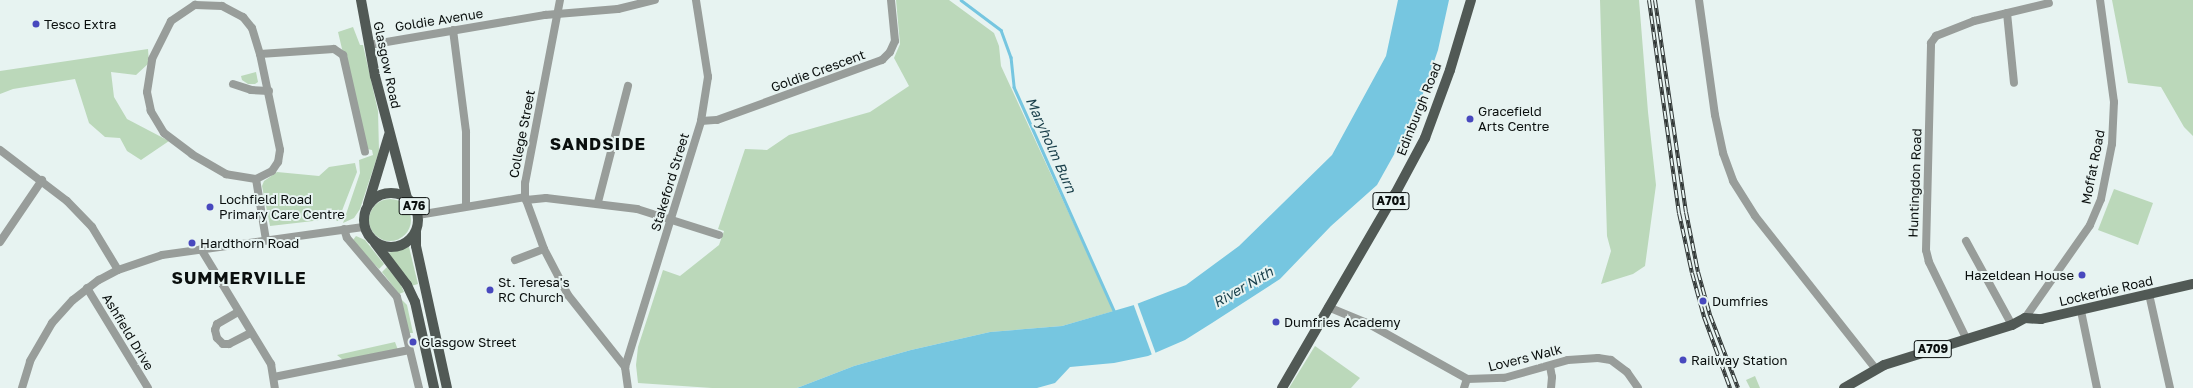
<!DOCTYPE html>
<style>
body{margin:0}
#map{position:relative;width:2193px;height:388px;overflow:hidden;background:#e7f3f1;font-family:"Golos Text",sans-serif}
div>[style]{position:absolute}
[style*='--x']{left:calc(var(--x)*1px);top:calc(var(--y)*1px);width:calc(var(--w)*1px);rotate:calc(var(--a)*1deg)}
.green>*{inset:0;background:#bbd8ba}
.round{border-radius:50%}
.water>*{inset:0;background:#76c6e0}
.pier>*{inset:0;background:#e7f3f1}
.stream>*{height:2.5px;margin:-1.25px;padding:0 1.25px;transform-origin:1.25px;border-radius:1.25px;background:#76c6e0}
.minor>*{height:8px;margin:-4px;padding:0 4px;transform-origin:4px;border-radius:4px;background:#989d9a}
.major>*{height:10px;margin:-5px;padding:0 5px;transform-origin:5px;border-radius:5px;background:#515955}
.major>.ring{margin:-5px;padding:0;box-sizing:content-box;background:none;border:10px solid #515955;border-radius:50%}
.rail>*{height:4px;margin-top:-2px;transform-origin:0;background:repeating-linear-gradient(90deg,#e7f3f1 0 8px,#313736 0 16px);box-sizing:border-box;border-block:1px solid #313736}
.dots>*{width:11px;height:11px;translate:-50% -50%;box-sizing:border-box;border:2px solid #e7f3f1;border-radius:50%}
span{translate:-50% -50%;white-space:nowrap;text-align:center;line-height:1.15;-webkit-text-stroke:4px #e7f3f1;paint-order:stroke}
.shield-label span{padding:1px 3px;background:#e7f3f1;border:1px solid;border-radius:3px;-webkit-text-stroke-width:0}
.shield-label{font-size:12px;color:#0a0f0e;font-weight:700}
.street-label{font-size:13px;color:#0a0f0e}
.poi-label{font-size:13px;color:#0a0f0e}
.left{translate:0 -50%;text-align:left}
.right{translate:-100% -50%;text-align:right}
.water-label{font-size:14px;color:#183e49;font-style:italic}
.district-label{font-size:17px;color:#0a0f0e;font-weight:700;letter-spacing:1px}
</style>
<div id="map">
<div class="green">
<div style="clip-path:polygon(896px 0,949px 0,994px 33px,999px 46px,1001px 66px,1114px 311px,1062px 326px,990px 332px,911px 350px,854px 366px,797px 388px,712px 388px,638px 383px,636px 365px,638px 347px,663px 270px,680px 276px,719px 245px,724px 231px,718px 229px,745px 149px,767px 150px,789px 135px,870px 112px,909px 86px,894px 58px,900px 44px)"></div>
<div style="clip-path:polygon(1600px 0,1639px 0,1648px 112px,1656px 185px,1645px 266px,1633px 274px,1601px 284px,1611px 251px,1607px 236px)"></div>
<div style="clip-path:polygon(2112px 0,2193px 0,2193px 136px,2184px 127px,2161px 87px,2128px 83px)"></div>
<div style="clip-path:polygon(353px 27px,360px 45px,363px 45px,378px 111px,379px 151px,360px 209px,354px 218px,343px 223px,360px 173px,359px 160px,373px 155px,372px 150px,367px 149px,365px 146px,338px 32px)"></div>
<div style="clip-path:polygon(148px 49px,149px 63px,136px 75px,111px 72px,114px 97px,127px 119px,169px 141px,141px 160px,127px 151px,120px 138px,105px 137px,89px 123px,75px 79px,13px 89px,0 94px,0 71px)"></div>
<div style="clip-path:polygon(256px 72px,258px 82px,255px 84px,248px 84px,242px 80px,241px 76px)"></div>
<div style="clip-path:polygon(355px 163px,357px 172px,338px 221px,322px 220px,270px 226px,262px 186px,264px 181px,277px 172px,319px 176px,329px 167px)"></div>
<div style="clip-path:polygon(2114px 189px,2153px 203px,2138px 245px,2098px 230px)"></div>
<div class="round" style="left:369px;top:199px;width:42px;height:42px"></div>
<div style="clip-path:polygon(356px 236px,365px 240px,384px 264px,379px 269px,357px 246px,353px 240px)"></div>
<div style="clip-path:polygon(409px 247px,418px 284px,411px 286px,388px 253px)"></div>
<div style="clip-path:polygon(387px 267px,401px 285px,404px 292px,399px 294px,382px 272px)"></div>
<div style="clip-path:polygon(400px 298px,407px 305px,413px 333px,409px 333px)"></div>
<div style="clip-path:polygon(395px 342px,398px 350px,343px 360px,337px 355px)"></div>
<div style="clip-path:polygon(1315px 346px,1360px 378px,1351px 388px,1289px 388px)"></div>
<div style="clip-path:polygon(1755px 376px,1760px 388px,1750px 388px,1746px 380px)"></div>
</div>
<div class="water">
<div style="clip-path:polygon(1398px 0,1449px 0,1438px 50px,1415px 117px,1377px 185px,1331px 226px,1280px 279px,1212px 323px,1185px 340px,1148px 356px,1114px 363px,1070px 367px,1055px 383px,1037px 388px,797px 388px,854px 366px,911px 350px,990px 332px,1062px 326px,1134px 305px,1186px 285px,1239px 246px,1332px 155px,1386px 56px)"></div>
</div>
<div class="pier">
<div style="clip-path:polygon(1137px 302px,1156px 354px,1152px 355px,1133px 303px)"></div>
</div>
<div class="stream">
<div style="--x:961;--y:0;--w:50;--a:36.9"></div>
<div style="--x:1001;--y:30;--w:29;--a:70"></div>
<div style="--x:1011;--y:57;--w:30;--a:84"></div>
<div style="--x:1014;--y:87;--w:245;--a:65.9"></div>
</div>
<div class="minor">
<div style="--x:560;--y:0;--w:186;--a:100.8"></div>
<div style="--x:525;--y:183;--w:14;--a:90"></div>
<div style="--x:525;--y:197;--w:55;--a:69.9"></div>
<div style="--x:544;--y:249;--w:52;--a:62.4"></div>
<div style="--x:568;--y:295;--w:92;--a:51.6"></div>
<div style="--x:625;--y:367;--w:21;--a:82"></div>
<div style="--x:1699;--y:0;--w:116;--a:82.1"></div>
<div style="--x:1715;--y:115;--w:39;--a:78"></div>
<div style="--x:1723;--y:153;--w:30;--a:70"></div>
<div style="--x:1733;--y:181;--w:41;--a:57.8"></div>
<div style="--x:1755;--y:216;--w:194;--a:51.7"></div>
<div style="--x:2007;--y:13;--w:70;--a:84.3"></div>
<div style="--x:453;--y:30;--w:103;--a:82.7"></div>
<div style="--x:466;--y:132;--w:73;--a:90"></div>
<div style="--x:369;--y:45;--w:179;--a:-9.7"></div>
<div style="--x:545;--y:15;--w:73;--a:-4.7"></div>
<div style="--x:618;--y:9;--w:38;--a:-14"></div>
<div style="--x:260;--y:54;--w:74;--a:-3.9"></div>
<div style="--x:334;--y:49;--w:11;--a:34"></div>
<div style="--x:343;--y:55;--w:99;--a:77.2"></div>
<div style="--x:233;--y:84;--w:19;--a:18"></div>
<div style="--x:251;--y:90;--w:18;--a:3"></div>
<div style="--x:701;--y:121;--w:16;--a:-4"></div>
<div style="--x:717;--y:120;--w:176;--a:-20"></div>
<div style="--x:882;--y:60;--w:11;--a:-45"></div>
<div style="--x:890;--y:52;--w:12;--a:-66"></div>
<div style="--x:895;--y:41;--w:41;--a:-95.6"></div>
<div style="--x:0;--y:150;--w:84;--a:37.3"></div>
<div style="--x:67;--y:201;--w:36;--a:46"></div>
<div style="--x:92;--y:227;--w:50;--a:58.8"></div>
<div style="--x:256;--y:179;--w:30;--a:-171"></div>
<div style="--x:226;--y:174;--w:39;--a:-150"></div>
<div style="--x:192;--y:154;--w:35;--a:-143"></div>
<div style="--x:164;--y:133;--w:26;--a:-121"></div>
<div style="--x:151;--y:111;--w:19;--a:-102"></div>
<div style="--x:147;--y:92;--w:33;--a:-81"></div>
<div style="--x:152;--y:59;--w:42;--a:-63.4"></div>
<div style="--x:171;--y:21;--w:29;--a:-34"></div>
<div style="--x:195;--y:5;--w:27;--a:2"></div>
<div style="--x:222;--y:6;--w:24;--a:28"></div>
<div style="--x:243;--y:17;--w:14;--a:51"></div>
<div style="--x:252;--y:28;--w:27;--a:73"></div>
<div style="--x:260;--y:54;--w:98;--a:78.2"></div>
<div style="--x:280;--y:150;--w:12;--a:99"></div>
<div style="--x:278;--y:162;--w:11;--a:124"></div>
<div style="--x:272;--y:171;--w:18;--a:153"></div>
<div style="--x:256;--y:179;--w:62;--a:80.7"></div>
<div style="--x:526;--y:200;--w:20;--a:-6"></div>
<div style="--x:546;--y:198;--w:92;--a:6.9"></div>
<div style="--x:637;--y:209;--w:86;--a:17.6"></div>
<div style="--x:598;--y:202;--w:120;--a:-75.5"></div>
<div style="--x:418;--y:215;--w:109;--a:-9.5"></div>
<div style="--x:344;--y:229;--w:9;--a:72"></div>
<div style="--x:347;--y:238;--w:77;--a:49.7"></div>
<div style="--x:397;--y:297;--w:94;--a:76.4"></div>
<div style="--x:1966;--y:241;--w:96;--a:61.3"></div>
<div style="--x:0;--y:242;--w:75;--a:-55.9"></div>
<div style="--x:201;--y:249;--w:135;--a:58.7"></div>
<div style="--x:271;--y:364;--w:24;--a:81"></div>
<div style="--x:515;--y:260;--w:31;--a:-21"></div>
<div style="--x:87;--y:288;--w:117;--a:58.6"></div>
<div style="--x:2149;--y:294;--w:96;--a:77.4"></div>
<div style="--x:1328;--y:307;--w:42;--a:22.3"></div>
<div style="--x:1367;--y:323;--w:115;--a:29.2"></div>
<div style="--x:1467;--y:379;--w:37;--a:-2"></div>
<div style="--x:1504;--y:378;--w:66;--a:-15.7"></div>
<div style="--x:1568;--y:360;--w:30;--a:-4"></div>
<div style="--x:1598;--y:358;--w:13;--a:9"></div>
<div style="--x:1611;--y:360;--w:20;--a:37"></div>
<div style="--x:1627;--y:372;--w:19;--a:55"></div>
<div style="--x:2081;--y:311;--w:79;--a:78.3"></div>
<div style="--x:238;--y:312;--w:24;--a:150"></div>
<div style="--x:217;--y:324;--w:6;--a:108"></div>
<div style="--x:215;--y:330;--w:8;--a:76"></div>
<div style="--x:217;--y:338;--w:8;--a:45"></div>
<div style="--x:223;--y:344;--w:6;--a:0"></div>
<div style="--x:229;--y:344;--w:25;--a:-27"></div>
<div style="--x:2025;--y:318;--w:113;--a:-55"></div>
<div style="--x:2090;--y:225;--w:28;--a:-67"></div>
<div style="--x:2101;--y:199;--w:56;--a:-78.7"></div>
<div style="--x:2112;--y:144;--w:42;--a:-87.3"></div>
<div style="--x:2114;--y:102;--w:103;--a:-97.8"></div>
<div style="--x:1966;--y:338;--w:85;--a:-116"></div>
<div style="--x:1929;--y:262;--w:12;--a:-104"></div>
<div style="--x:1926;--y:250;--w:207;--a:-88.6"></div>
<div style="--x:1931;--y:43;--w:9;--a:-54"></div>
<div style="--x:1936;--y:36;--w:41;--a:-21.5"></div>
<div style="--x:1974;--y:21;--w:77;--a:-13.5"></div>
<div style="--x:1550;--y:366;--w:11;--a:80"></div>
<div style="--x:1552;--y:377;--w:11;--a:95"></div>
<div style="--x:625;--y:367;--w:257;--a:-72.8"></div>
<div style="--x:701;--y:121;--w:45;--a:-81"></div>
<div style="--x:708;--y:77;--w:78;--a:-98.9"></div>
<div style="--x:274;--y:377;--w:138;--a:-11.3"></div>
<div style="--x:22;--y:388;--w:28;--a:-73"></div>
<div style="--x:30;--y:361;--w:44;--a:-59.9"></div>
<div style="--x:52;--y:323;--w:31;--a:-48"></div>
<div style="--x:73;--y:300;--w:33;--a:-38"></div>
<div style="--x:99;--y:280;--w:21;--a:-28"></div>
<div style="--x:118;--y:270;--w:46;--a:-18.8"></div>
<div style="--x:162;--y:255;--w:205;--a:-7.9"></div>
<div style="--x:1464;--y:388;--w:9;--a:-72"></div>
</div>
<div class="major">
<div style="--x:361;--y:0;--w:77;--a:79.6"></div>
<div style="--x:375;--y:76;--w:126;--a:75.3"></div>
<div class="ring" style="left:364px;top:193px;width:44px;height:44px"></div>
<div style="--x:368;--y:204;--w:72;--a:-73.1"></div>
<div style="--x:416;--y:232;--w:14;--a:90"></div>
<div style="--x:416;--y:246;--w:145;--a:77.7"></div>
<div style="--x:375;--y:243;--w:53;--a:52.7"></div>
<div style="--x:407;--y:285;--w:19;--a:65"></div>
<div style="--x:415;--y:302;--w:88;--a:77.5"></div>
<div style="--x:1282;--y:388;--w:225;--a:-59.8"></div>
<div style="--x:1395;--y:194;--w:64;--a:-61.8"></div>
<div style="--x:1425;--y:138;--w:72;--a:-69.8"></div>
<div style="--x:1450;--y:70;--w:73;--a:-73.3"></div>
<div style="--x:1844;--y:388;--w:46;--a:-29.9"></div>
<div style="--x:1884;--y:365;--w:134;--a:-17.4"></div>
<div style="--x:2012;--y:325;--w:15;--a:-28"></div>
<div style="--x:2025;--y:318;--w:16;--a:4"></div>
<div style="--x:2041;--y:319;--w:156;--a:-13"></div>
</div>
<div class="rail">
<div style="--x:1649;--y:0;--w:215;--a:82"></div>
<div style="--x:1679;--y:213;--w:61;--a:77.8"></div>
<div style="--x:1692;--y:273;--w:46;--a:74.7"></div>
<div style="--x:1704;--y:317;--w:76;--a:69.9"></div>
<div style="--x:1655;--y:0;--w:214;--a:81.7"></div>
<div style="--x:1686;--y:212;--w:61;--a:78.7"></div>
<div style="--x:1698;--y:272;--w:45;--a:74.4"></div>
<div style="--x:1710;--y:315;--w:78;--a:69"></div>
</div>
<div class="dots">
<div style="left:36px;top:24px;background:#4848be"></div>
<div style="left:1470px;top:119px;background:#4848be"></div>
<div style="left:210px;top:207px;background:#4848be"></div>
<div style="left:192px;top:243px;background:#4848be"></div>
<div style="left:2082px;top:275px;background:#4848be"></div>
<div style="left:490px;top:290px;background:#4848be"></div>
<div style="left:1703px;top:301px;background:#4848be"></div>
<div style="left:1276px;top:322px;background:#4848be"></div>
<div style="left:413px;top:342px;background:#4848be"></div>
<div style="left:1683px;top:360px;background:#4848be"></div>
</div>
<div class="shield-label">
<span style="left:1391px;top:201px">A701</span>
<span style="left:414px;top:206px">A76</span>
<span style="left:1933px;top:349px">A709</span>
</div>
<div class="street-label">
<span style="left:439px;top:20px;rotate:-9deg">Goldie Avenue</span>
<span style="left:387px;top:65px;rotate:78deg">Glasgow Road</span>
<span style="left:818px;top:71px;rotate:-20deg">Goldie Crescent</span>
<span style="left:1419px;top:109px;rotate:-68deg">Edinburgh Road</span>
<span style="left:522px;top:134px;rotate:-79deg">College Street</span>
<span style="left:2093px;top:167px;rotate:-79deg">Moffat Road</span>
<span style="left:670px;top:182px;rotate:-73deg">Stakeford Street</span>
<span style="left:1915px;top:183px;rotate:-88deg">Huntingdon Road</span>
<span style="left:2106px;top:291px;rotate:-13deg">Lockerbie Road</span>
<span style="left:128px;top:332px;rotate:59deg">Ashfield Drive</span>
<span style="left:1525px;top:358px;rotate:-14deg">Lovers Walk</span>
</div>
<div class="poi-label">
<span class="left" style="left:44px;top:24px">Tesco Extra</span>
<span class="left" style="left:1478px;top:119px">Gracefield<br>Arts Centre</span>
<span class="left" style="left:219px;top:207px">Lochfield Road<br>Primary Care Centre</span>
<span class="left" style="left:200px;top:243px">Hardthorn Road</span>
<span class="right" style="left:2074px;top:275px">Hazeldean House</span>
<span class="left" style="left:498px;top:290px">St. Teresa's<br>RC Church</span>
<span class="left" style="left:1712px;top:301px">Dumfries</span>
<span class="left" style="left:1284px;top:322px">Dumfries Academy</span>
<span class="left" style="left:421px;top:342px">Glasgow Street</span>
<span class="left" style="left:1691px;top:360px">Railway Station</span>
</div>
<div class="water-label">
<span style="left:1051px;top:145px;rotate:66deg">Maryholm Burn</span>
<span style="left:1243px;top:287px;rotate:-30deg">River Nith</span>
</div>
<div class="district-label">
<span style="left:598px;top:144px">SANDSIDE</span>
<span style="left:239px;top:278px">SUMMERVILLE</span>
</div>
</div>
